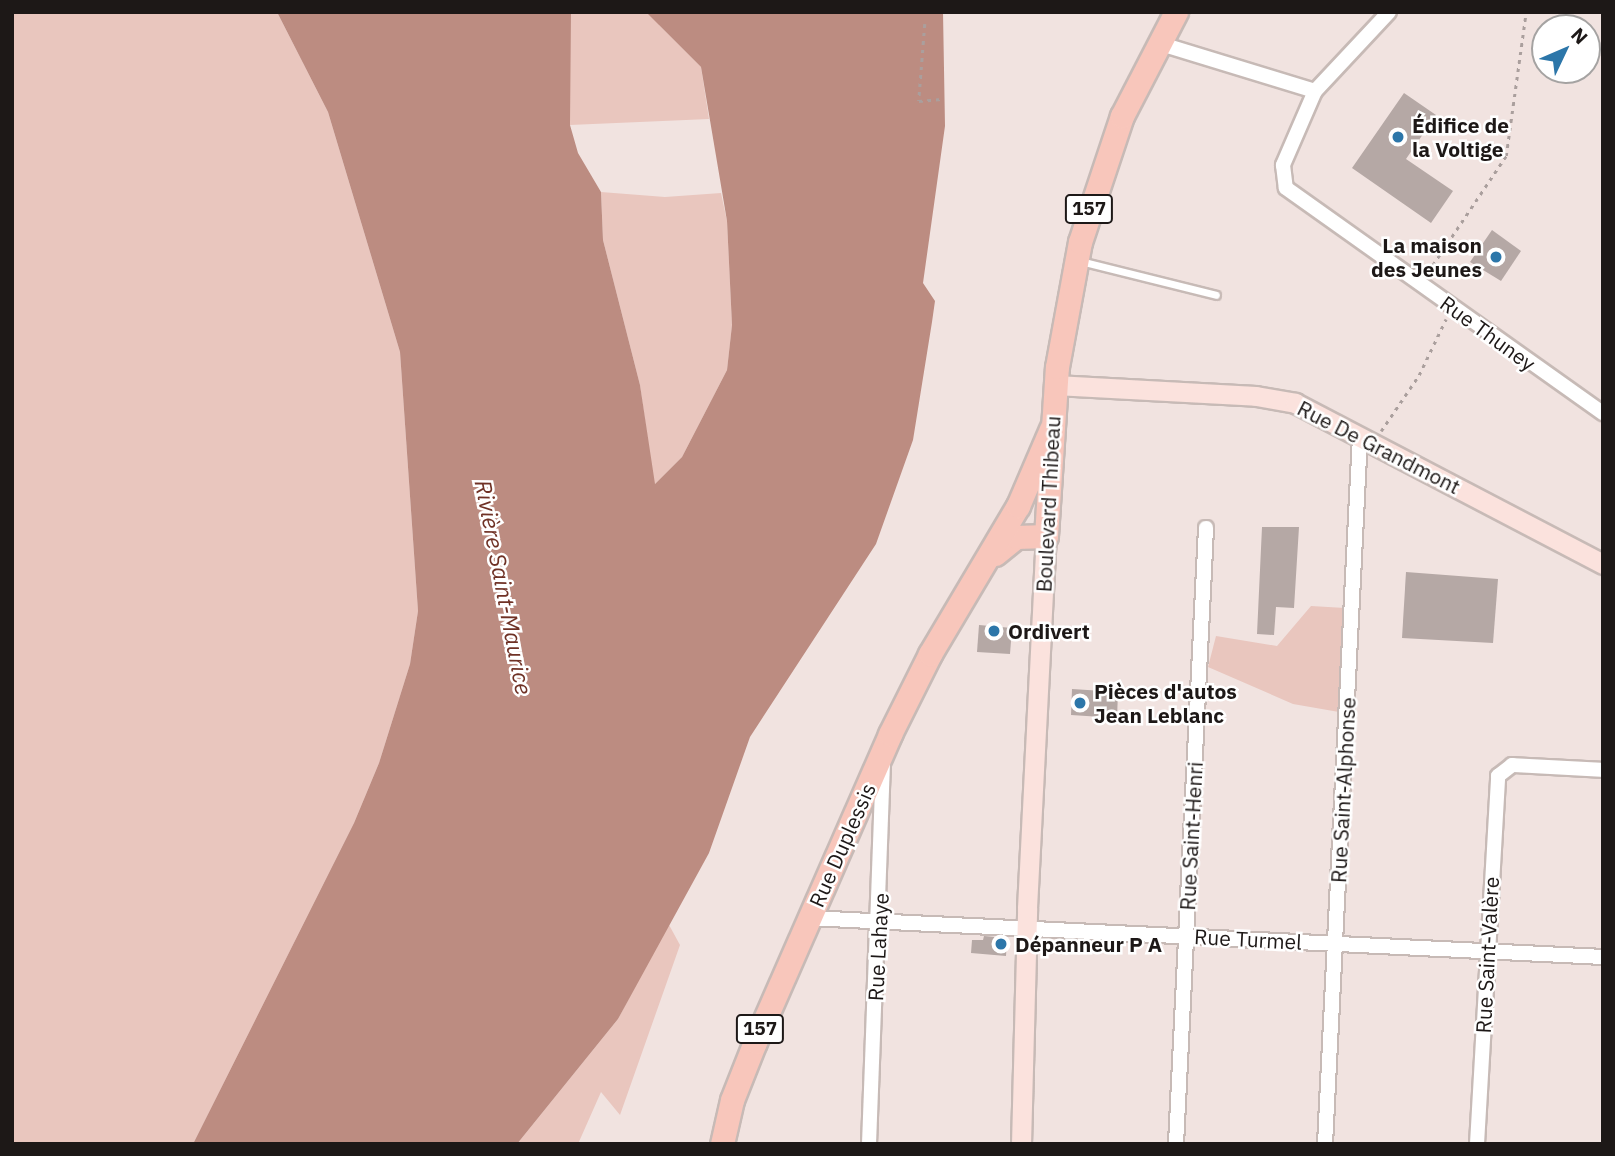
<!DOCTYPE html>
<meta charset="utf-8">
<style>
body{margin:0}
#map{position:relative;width:1615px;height:1156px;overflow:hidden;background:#f1e3e0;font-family:"IBM Plex Sans",sans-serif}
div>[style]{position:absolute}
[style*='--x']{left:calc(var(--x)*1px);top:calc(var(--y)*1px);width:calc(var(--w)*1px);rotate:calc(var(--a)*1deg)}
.green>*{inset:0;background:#e9c6be}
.water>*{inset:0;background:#bc8c81}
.building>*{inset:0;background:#b5a8a5}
.path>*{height:2.5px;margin-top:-1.25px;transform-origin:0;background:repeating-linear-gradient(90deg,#aa9f9d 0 3.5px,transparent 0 8.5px)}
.roads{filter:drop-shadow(2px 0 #c7bab6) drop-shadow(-2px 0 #c7bab6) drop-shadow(0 2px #c7bab6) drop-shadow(0 -2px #c7bab6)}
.lane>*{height:7px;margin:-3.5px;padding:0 3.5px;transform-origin:3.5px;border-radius:3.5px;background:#fff}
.street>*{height:14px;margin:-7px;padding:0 7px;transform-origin:7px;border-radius:7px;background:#fff}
.secondary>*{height:19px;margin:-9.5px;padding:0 9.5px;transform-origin:9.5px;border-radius:9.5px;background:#fbe2dd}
.primary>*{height:23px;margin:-11.5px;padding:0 11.5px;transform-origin:11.5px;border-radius:11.5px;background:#f8c6bb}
.dots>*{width:19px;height:19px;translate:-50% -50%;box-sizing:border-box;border:4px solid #fff;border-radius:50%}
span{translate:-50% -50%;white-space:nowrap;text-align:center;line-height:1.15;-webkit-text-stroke:5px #fff;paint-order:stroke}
.shield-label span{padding:2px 5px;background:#fff;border:2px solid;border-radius:5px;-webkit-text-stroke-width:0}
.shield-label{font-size:19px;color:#1d1817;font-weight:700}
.poi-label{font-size:21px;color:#1d1817;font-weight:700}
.left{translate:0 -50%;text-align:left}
.right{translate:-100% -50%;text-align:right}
.street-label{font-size:21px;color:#1d1817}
.water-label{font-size:23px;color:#6f3125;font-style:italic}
.frame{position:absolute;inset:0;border:14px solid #1d1817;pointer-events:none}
.north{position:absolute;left:1531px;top:14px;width:70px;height:70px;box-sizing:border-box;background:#fff;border:2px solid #a5a3a2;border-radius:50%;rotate:46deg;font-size:19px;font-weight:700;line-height:28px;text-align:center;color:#1d1817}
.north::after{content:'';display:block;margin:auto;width:24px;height:32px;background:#2c76a9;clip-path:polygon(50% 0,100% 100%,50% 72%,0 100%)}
</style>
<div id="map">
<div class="green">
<div style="clip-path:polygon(12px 12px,277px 12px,328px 112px,400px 352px,418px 611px,410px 664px,379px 763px,354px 823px,193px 1144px,12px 1144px)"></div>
<div style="clip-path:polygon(541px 12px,700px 12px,659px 25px,701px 67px,709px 119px,570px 125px,570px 41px)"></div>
<div style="clip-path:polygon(601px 192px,665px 197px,721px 193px,727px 221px,732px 325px,727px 370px,682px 457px,654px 485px,640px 385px,603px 240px)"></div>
<div style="clip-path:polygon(1311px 606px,1345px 608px,1339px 712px,1293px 704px,1208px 667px,1216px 636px,1277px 646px)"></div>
<div style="clip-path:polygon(668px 923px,680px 945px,620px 1115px,601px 1092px,578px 1144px,517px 1144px,618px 1019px)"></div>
</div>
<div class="water">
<div style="clip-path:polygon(277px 12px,571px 12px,570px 125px,578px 153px,601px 192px,603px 240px,640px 385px,655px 484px,682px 457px,727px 370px,732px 325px,727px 221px,701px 67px,646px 12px,943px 12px,945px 126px,923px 283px,935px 301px,932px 322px,913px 440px,876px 544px,750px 737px,709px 853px,618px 1019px,517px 1144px,193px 1144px,354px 823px,379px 763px,410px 664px,418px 611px,400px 352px,328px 112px)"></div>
</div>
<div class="building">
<div style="clip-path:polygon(1404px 93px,1436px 115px,1406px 159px,1453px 191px,1431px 223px,1352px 168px)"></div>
<div style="clip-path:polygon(1492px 230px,1521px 251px,1501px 281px,1470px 262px)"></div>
<div style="clip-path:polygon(1262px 527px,1299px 527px,1294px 608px,1276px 607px,1274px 635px,1257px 634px)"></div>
<div style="clip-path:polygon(1406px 572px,1498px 579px,1493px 643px,1402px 638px)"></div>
<div style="clip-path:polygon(979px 625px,1012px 628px,1010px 654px,977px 652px)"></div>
<div style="clip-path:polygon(1072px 689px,1118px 692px,1117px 718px,1071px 715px)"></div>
<div style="clip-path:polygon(984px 936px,1007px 938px,1006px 956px,971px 953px,972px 940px,983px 940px)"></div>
</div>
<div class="path">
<div style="--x:925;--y:24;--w:77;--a:94.5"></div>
<div style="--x:919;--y:101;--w:25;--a:-5"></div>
<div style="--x:1428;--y:272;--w:140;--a:-56.1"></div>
<div style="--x:1506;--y:156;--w:145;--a:-82.1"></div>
<div style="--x:1381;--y:431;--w:68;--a:-55.8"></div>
<div style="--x:1419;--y:375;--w:62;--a:-64.3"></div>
</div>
<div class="roads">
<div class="lane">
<div style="--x:1080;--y:261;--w:140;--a:14"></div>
</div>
<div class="street">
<div style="--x:1389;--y:12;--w:108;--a:133.1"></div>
<div style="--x:1315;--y:91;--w:81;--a:113.4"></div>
<div style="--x:1283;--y:165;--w:23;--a:83"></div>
<div style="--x:1286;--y:188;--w:389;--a:35.4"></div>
<div style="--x:1158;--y:43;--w:164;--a:17"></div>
<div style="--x:809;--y:918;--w:795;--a:2.81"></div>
<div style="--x:869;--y:1144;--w:386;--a:-87.9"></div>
<div style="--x:1176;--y:1144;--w:617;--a:-87.21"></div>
<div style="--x:1325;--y:1144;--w:709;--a:-87.17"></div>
<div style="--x:1477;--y:1144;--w:369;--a:-86.7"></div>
<div style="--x:1498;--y:776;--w:18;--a:-38"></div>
<div style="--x:1512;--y:765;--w:91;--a:3.1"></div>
</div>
<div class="secondary">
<div style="--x:1055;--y:385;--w:201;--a:3.1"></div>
<div style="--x:1256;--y:396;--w:40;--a:10"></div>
<div style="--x:1295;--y:403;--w:348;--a:27.6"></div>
<div style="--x:1021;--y:1144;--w:236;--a:-88.5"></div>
<div style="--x:1027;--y:908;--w:372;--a:-87.1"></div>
</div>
<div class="primary">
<div style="--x:995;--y:554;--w:27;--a:-39"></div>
<div style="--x:1016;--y:537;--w:30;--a:-2"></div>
<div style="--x:1046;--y:536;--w:169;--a:-86.3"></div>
<div style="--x:1057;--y:367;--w:127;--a:-79.6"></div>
<div style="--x:1080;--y:242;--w:133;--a:-71.6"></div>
<div style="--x:1122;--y:116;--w:117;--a:-62.6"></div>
<div style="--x:722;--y:1144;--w:45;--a:-77.2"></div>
<div style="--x:732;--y:1100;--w:62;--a:-68.4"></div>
<div style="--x:755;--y:1042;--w:336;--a:-66.3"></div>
<div style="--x:890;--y:734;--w:89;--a:-63.4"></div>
<div style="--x:930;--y:654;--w:172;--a:-59.3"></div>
<div style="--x:1018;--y:506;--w:84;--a:-66.8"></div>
</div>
</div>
<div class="dots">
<div style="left:1398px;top:137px;background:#2c76a9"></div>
<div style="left:1496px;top:257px;background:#2c76a9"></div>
<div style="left:994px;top:631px;background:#2c76a9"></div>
<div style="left:1080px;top:703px;background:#2c76a9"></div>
<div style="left:1001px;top:944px;background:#2c76a9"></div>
</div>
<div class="shield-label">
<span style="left:1089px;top:209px">157</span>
<span style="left:760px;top:1029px">157</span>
</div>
<div class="poi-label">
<span class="left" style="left:1412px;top:137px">Édifice de<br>la Voltige</span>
<span class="right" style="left:1482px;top:257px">La maison<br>des Jeunes</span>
<span class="left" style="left:1008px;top:631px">Ordivert</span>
<span class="left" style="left:1094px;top:703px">Pièces d'autos<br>Jean Leblanc</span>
<span class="left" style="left:1015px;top:944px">Dépanneur P A</span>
</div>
<div class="street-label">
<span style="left:1488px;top:333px;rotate:36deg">Rue Thuney</span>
<span style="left:1379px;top:447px;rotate:27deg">Rue De Grandmont</span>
<span style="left:1048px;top:504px;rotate:-87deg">Boulevard Thibeau</span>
<span style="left:1343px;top:790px;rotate:-87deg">Rue Saint-Alphonse</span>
<span style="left:1191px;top:836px;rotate:-87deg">Rue Saint-Henri</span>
<span style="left:842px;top:845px;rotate:-66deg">Rue Duplessis</span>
<span style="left:1248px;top:939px;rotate:3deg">Rue Turmel</span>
<span style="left:878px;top:947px;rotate:-87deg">Rue Lahaye</span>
<span style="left:1487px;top:955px;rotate:-87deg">Rue Saint-Valère</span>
</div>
<div class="water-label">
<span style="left:504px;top:587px;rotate:79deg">Rivière Saint-Maurice</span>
</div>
<div class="frame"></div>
<div class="north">N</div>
</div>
